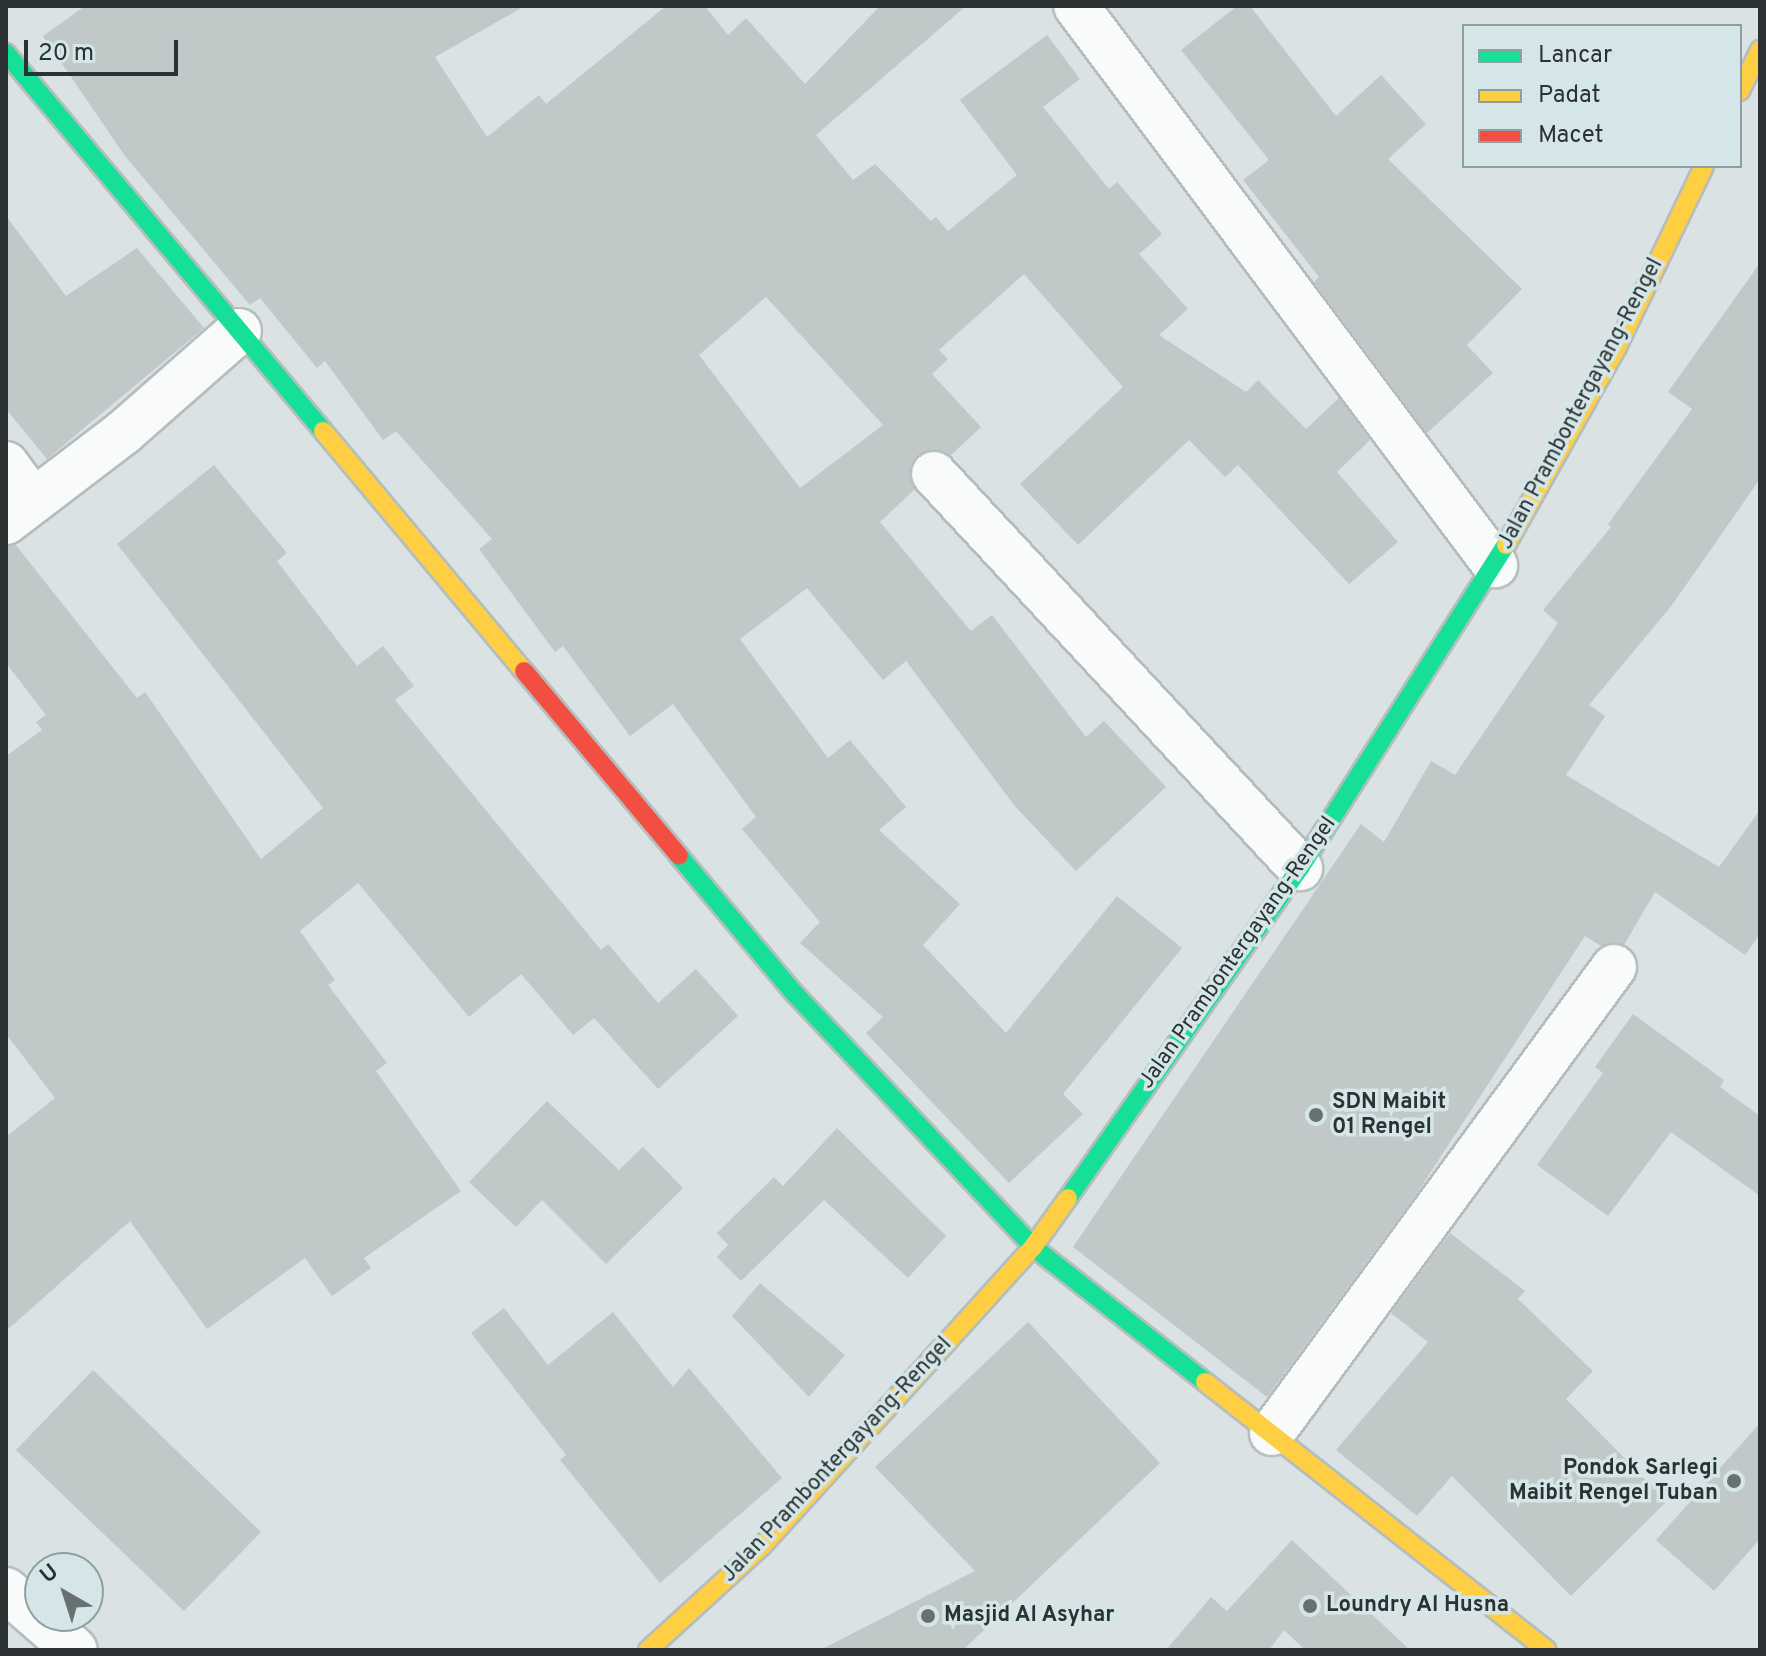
<!DOCTYPE html>
<style>
body{margin:0}
#map{position:relative;width:1766px;height:1656px;overflow:hidden;background:#dae2e4;font-family:Overpass,sans-serif}
div>[style]{position:absolute}
[style*='--x']{left:calc(var(--x)*1px);top:calc(var(--y)*1px);width:calc(var(--w)*1px);rotate:calc(var(--a)*1deg)}
.building>*{inset:0;background:#c1c8c8}
.roads{filter:drop-shadow(2px 0 #b6bdbe) drop-shadow(-2px 0 #b6bdbe) drop-shadow(0 2px #b6bdbe) drop-shadow(0 -2px #b6bdbe)}
.street>*{height:44px;margin:-22px;padding:0 22px;transform-origin:22px;border-radius:22px;background:#f9fbfb}
.fast>*{height:18px;margin:-9px;padding:0 9px;transform-origin:9px;border-radius:9px;background:#16e098}
.slow>*{height:18px;margin:-9px;padding:0 9px;transform-origin:9px;border-radius:9px;background:#ffcf43}
.jam>*{height:18px;margin:-9px;padding:0 9px;transform-origin:9px;border-radius:9px;background:#f24e42}
.dots>*{width:22px;height:22px;translate:-50% -50%;box-sizing:border-box;border:4px solid #d5e6e9;border-radius:50%}
span{translate:-50% -50%;white-space:nowrap;text-align:center;line-height:1.15;-webkit-text-stroke:7px #d5e6e9;paint-order:stroke}
.street-label{font-size:22px;color:#2c3233}
.poi-label{font-size:22px;color:#2c3233;font-weight:700}
.left{translate:0 -50%;text-align:left}
.right{translate:-100% -50%;text-align:right}
.frame{position:absolute;inset:0;border:8px solid #2c3233;pointer-events:none}
.legend{position:absolute;left:1462px;top:24px;width:280px;height:144px;box-sizing:border-box;background:#d5e6e9;border:2px solid #919ea0;margin:0;padding:10px 14px;list-style:none;font-size:24px;color:#2c3233}
.legend li{display:flex;align-items:center;gap:16px;height:40px}
.legend b{width:40px;border:2px solid #919ea0}
.north{position:absolute;left:24px;top:1552px;width:80px;height:80px;box-sizing:border-box;background:#d5e6e9;border:2px solid #919ea0;border-radius:50%;rotate:321deg;font-size:22px;font-weight:700;line-height:32px;text-align:center;color:#2c3233}
.north::after{content:'';display:block;margin:auto;width:28px;height:36px;background:#697071;clip-path:polygon(50% 0,100% 100%,50% 72%,0 100%)}
.scale{position:absolute;left:24px;top:40px;width:154px;height:36px;box-sizing:border-box;border:4px solid #2c3233;border-top:0;padding-left:10px;font-size:24px;line-height:28px;white-space:nowrap;color:#2c3233;-webkit-text-stroke:6px #d5e6e9;paint-order:stroke}
</style>
<div id="map">
<div class="building">
<div style="clip-path:polygon(evenodd,85px 6px,525px 6px,435px 57px,487px 137px,539px 95px,546px 104px,666px 6px,705px 6px,728px 35px,746px 18px,805px 84px,880px 6px,966px 6px,816px 135px,853px 180px,875px 164px,931px 221px,936px 217px,948px 231px,1017px 175px,960px 100px,1047px 35px,1080px 79px,1043px 107px,1109px 189px,1117px 182px,1162px 234px,1139px 254px,1188px 309px,1159px 335px,1246px 392px,1258px 380px,1306px 429px,1339px 398px,1370px 440px,1337px 472px,1398px 542px,1349px 584px,1238px 465px,1225px 477px,1189px 440px,1078px 545px,1020px 484px,1123px 387px,1024px 274px,939px 350px,948px 359px,932px 374px,981px 427px,950px 456px,929px 450px,916px 456px,910px 467px,915px 489px,880px 522px,971px 631px,992px 615px,1086px 737px,1104px 721px,1166px 787px,1076px 871px,1014px 805px,906px 661px,883px 680px,807px 588px,740px 639px,828px 758px,850px 740px,906px 807px,879px 830px,960px 904px,923px 945px,1006px 1033px,1117px 896px,1182px 948px,1063px 1094px,1083px 1114px,1009px 1183px,866px 1033px,883px 1017px,800px 943px,820px 922px,742px 829px,756px 817px,673px 704px,630px 736px,563px 646px,555px 652px,479px 549px,492px 539px,396px 431px,383px 440px,325px 361px,317px 368px,260px 298px,250px 305px,125px 156px,43px 36px,85px 6px,766px 297px,883px 425px,800px 488px,699px 355px,766px 297px)"></div>
<div style="clip-path:polygon(1237px 6px,1250px 6px,1336px 116px,1381px 75px,1426px 124px,1388px 159px,1522px 289px,1467px 345px,1493px 373px,1427px 433px,1314px 282px,1319px 277px,1243px 180px,1269px 160px,1181px 50px)"></div>
<div style="clip-path:polygon(6px 216px,66px 296px,137px 248px,204px 328px,47px 459px,6px 409px)"></div>
<div style="clip-path:polygon(1760px 263px,1760px 479px,1672px 605px,1589px 705px,1605px 716px,1566px 775px,1719px 867px,1760px 810px,1760px 934px,1745px 955px,1655px 892px,1624px 945px,1601px 946px,1585px 936px,1415px 1196px,1267px 1397px,1073px 1247px,1361px 824px,1384px 842px,1431px 761px,1455px 775px,1558px 623px,1543px 610px,1611px 527px,1608px 524px,1692px 409px,1668px 392px)"></div>
<div style="clip-path:polygon(214px 465px,287px 553px,277px 561px,357px 666px,383px 646px,414px 686px,395px 700px,601px 950px,608px 944px,658px 1003px,696px 969px,738px 1016px,658px 1089px,594px 1018px,573px 1035px,521px 974px,469px 1017px,358px 883px,300px 931px,335px 980px,328px 985px,387px 1063px,376px 1071px,461px 1191px,364px 1258px,371px 1268px,332px 1296px,305px 1258px,207px 1329px,130px 1221px,6px 1331px,6px 1137px,55px 1098px,6px 1034px,6px 756px,42px 730px,36px 722px,46px 715px,6px 663px,6px 546px,15px 544px,137px 698px,145px 692px,261px 859px,323px 808px,117px 544px)"></div>
<div style="clip-path:polygon(1633px 1014px,1724px 1080px,1720px 1087px,1760px 1116px,1760px 1196px,1671px 1132px,1608px 1216px,1537px 1165px,1603px 1073px,1595px 1067px)"></div>
<div style="clip-path:polygon(547px 1101px,619px 1170px,643px 1147px,683px 1188px,606px 1264px,542px 1200px,516px 1227px,469px 1182px)"></div>
<div style="clip-path:polygon(837px 1128px,946px 1236px,908px 1278px,824px 1200px,741px 1281px,717px 1257px,728px 1245px,717px 1233px,774px 1177px,783px 1186px)"></div>
<div style="clip-path:polygon(1450px 1233px,1525px 1291px,1518px 1299px,1593px 1371px,1566px 1399px,1667px 1501px,1571px 1596px,1452px 1476px,1417px 1516px,1336px 1450px,1428px 1342px,1391px 1313px)"></div>
<div style="clip-path:polygon(760px 1283px,845px 1355px,809px 1397px,732px 1316px)"></div>
<div style="clip-path:polygon(504px 1308px,548px 1365px,613px 1312px,673px 1387px,689px 1368px,782px 1478px,660px 1583px,560px 1460px,566px 1455px,471px 1333px)"></div>
<div style="clip-path:polygon(1028px 1322px,1160px 1463px,963px 1650px,820px 1650px,975px 1571px,875px 1467px)"></div>
<div style="clip-path:polygon(93px 1370px,261px 1532px,184px 1611px,16px 1450px)"></div>
<div style="clip-path:polygon(1760px 1423px,1760px 1539px,1714px 1591px,1656px 1540px)"></div>
<div style="clip-path:polygon(1292px 1540px,1410px 1650px,1305px 1650px,1284px 1630px,1269px 1650px,1166px 1650px,1211px 1597px,1227px 1611px)"></div>
</div>
<div class="roads">
<div class="street">
<div style="--x:1076;--y:6;--w:699;--a:53.15"></div>
<div style="--x:6;--y:464;--w:46;--a:53.9"></div>
<div style="--x:934;--y:474;--w:538;--a:47.11"></div>
<div style="--x:6;--y:522;--w:148;--a:-37.3"></div>
<div style="--x:124;--y:432;--w:153;--a:-41.3"></div>
<div style="--x:1272;--y:1433;--w:578;--a:-53.72"></div>
<div style="--x:6;--y:1590;--w:91;--a:41"></div>
</div>
<div class="fast">
<div style="--x:6;--y:53;--w:493;--a:50"></div>
<div style="--x:679;--y:856;--w:180;--a:50"></div>
<div style="--x:795;--y:994;--w:347;--a:46.7"></div>
<div style="--x:1033;--y:1247;--w:219;--a:38.1"></div>
<div style="--x:1068;--y:1198;--w:403;--a:-54.9"></div>
<div style="--x:1300;--y:868;--w:383;--a:-57.5"></div>
</div>
<div class="slow">
<div style="--x:1740;--y:91;--w:46;--a:-64"></div>
<div style="--x:323;--y:431;--w:313;--a:50.1"></div>
<div style="--x:1506;--y:545;--w:227;--a:-60.7"></div>
<div style="--x:1617;--y:347;--w:201;--a:-64.3"></div>
<div style="--x:1205;--y:1382;--w:434;--a:38.1"></div>
<div style="--x:648;--y:1650;--w:154;--a:-42.4"></div>
<div style="--x:762;--y:1546;--w:404;--a:-47.8"></div>
<div style="--x:1033;--y:1247;--w:60;--a:-54.5"></div>
</div>
<div class="jam">
<div style="--x:524;--y:671;--w:241;--a:50"></div>
</div>
</div>
<div class="dots">
<div style="left:1316px;top:1115px;background:#697071"></div>
<div style="left:1734px;top:1481px;background:#697071"></div>
<div style="left:1310px;top:1606px;background:#697071"></div>
<div style="left:928px;top:1616px;background:#697071"></div>
</div>
<div class="street-label">
<span style="left:1581px;top:404px;rotate:-62deg">Jalan Prambontergayang-Rengel</span>
<span style="left:1238px;top:953px;rotate:-55deg">Jalan Prambontergayang-Rengel</span>
<span style="left:837px;top:1460px;rotate:-47deg">Jalan Prambontergayang-Rengel</span>
</div>
<div class="poi-label">
<span class="left" style="left:1332px;top:1115px">SDN Maibit<br>01 Rengel</span>
<span class="right" style="left:1718px;top:1481px">Pondok Sarlegi<br>Maibit Rengel Tuban</span>
<span class="left" style="left:1326px;top:1606px">Loundry Al Husna</span>
<span class="left" style="left:944px;top:1616px">Masjid Al Asyhar</span>
</div>
<div class="frame"></div>
<ul class="legend">
<li><b style="height:10px;background:#16e098"></b>Lancar</li>
<li><b style="height:10px;background:#ffcf43"></b>Padat</li>
<li><b style="height:10px;background:#f24e42"></b>Macet</li>
</ul>
<div class="north">U</div>
<div class="scale">20 m</div>
</div>
